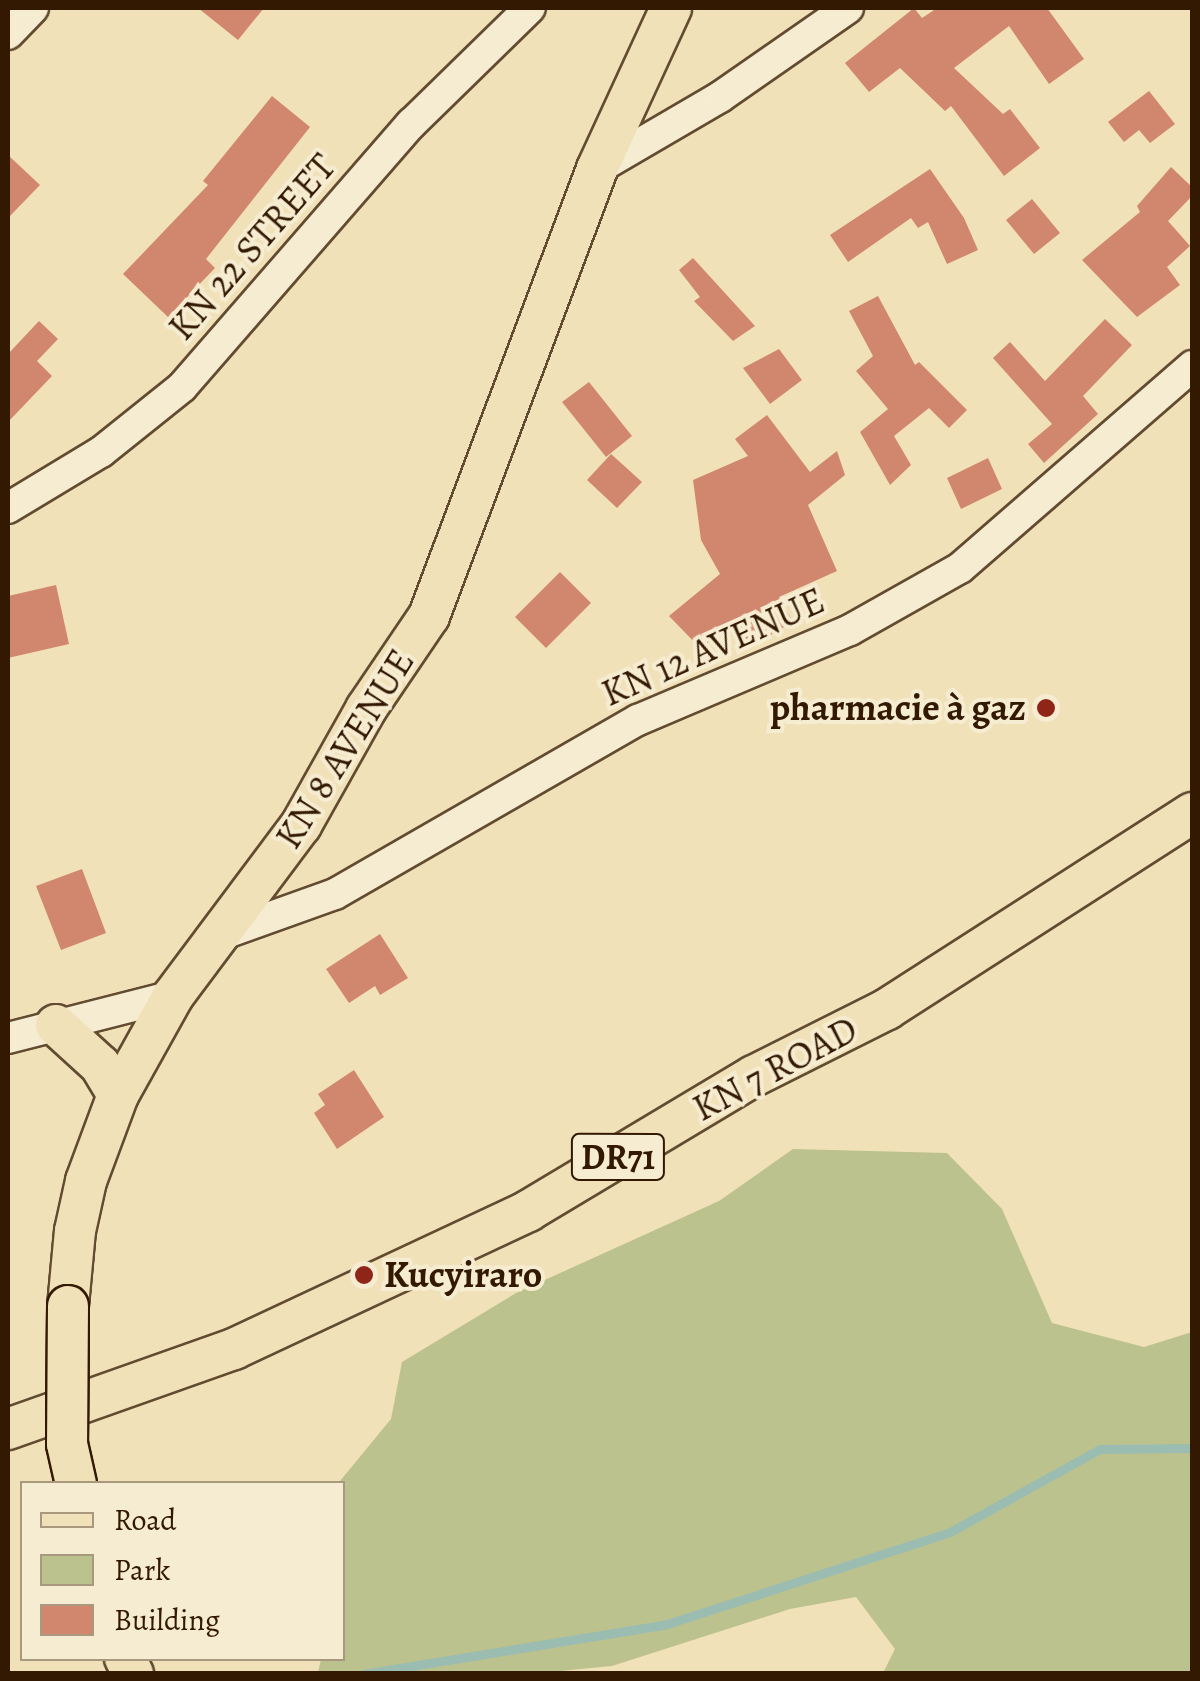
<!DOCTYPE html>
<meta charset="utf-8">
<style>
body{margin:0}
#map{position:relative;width:1200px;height:1681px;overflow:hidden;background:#f1e1b8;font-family:Alegreya,serif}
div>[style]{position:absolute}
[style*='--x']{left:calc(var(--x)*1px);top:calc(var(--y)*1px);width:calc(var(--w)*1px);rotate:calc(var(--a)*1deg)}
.green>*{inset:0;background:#bcc28d}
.stream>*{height:9px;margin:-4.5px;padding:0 4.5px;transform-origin:4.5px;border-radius:4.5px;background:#9bbdb1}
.building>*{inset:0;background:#d1876e}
.roads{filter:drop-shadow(2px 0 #624b30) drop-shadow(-2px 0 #624b30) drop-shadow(0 2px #624b30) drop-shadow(0 -2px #624b30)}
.minor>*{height:30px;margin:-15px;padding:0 15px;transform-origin:15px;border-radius:15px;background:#f6ecd1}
.major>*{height:40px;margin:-20px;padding:0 20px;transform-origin:20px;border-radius:20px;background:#f1e1b8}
.bridges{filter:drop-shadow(2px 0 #331902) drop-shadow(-2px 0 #331902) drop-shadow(0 2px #331902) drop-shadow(0 -2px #331902)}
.major-bridge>*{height:40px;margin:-20px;padding:0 20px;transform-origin:20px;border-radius:20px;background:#f1e1b8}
.dots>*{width:28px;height:28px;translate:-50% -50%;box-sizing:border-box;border:5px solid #f6ecd1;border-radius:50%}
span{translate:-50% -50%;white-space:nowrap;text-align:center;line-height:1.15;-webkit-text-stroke:8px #f6ecd1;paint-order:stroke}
.shield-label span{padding:2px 8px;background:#f6ecd1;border:2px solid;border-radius:8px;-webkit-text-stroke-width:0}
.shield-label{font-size:35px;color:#331902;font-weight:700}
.street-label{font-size:38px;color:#331902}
.poi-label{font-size:38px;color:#331902;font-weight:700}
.right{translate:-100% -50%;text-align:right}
.left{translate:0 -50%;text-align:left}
.frame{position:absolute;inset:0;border:10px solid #331902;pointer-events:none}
.legend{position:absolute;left:20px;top:1481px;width:325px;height:180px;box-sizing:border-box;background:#f6ecd1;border:2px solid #a8987e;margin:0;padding:12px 18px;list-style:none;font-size:30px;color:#331902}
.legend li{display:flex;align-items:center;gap:20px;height:50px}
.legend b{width:50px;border:2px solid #a8987e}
</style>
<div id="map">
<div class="green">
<div style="clip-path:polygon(793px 1149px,947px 1153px,1002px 1209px,1052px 1323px,1144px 1347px,1192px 1332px,1192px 1673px,883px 1673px,895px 1649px,856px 1597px,790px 1609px,612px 1666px,529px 1674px,318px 1673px,321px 1659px,342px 1658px,340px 1481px,391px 1419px,402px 1362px,516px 1293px,719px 1201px)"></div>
</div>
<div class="stream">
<div style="--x:363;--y:1674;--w:308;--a:-9.3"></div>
<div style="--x:667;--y:1624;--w:298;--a:-18"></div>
<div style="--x:950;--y:1532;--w:171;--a:-29"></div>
<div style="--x:1100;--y:1449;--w:92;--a:-0.6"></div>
</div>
<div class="building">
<div style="clip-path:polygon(198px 8px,264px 8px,238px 40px)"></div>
<div style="clip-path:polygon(914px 8px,922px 18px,937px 8px,1047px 8px,1084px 59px,1049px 84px,1009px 26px,954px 68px,1003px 114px,1010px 109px,1040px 148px,1004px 176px,951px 106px,945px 111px,900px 68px,869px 92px,845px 63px)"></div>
<div style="clip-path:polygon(1149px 91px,1175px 124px,1150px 143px,1139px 130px,1124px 142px,1108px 122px)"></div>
<div style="clip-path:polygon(272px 96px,310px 127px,206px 259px,215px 268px,168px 317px,123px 274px,208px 185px,203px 181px)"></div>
<div style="clip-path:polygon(8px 155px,40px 185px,8px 218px)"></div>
<div style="clip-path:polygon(1171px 167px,1192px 187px,1192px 196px,1168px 221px,1190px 246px,1167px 267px,1180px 285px,1137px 317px,1082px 260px,1140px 212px,1137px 206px)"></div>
<div style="clip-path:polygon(930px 169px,964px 218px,978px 250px,947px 264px,928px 222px,918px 228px,911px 218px,848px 262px,830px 235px)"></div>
<div style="clip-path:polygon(1032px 199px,1060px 233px,1034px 254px,1006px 220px)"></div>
<div style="clip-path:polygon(693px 258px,755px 326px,733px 341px,694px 301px,700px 297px,679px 270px)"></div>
<div style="clip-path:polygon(878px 296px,915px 365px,919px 362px,967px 410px,949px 428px,929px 408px,894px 436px,911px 465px,890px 485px,860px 432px,888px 409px,856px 371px,873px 356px,849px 311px)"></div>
<div style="clip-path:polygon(1105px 319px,1132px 345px,1083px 396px,1098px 414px,1044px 463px,1028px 444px,1052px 424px,993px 358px,1010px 342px,1045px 381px)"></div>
<div style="clip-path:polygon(39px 321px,58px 339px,37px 361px,52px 376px,8px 422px,8px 354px)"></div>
<div style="clip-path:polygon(779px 349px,802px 380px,770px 404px,743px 368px)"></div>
<div style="clip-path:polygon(589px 382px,632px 436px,606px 457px,562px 402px)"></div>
<div style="clip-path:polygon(767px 415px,810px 472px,837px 451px,845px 475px,808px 505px,837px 571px,779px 597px,793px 622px,745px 650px,729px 622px,701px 649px,669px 616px,720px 574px,701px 540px,693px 480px,748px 456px,735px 439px)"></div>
<div style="clip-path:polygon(611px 454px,642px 482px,617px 508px,587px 480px)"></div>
<div style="clip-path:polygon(988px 458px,1002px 489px,961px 509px,947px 478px)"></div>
<div style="clip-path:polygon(560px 572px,591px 603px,546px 648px,515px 617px)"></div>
<div style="clip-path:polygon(56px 585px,69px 644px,8px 658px,8px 596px)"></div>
<div style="clip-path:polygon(82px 869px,106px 933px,61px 950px,36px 886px)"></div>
<div style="clip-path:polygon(380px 934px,408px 978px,380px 995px,375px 986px,349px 1003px,326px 969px)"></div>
<div style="clip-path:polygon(354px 1070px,384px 1117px,337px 1149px,314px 1113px,325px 1105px,318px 1094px)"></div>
</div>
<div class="roads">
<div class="minor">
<div style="--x:8;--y:34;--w:36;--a:-46"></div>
<div style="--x:597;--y:169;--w:143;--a:-30.3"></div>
<div style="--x:720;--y:97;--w:156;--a:-34.8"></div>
<div style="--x:8;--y:508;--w:109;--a:-31.1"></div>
<div style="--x:101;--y:452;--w:104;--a:-38.7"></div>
<div style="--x:182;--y:387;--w:349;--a:-49"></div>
<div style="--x:411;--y:124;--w:166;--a:-44.3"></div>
<div style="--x:223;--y:934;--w:119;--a:-19.7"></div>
<div style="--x:335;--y:894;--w:349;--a:-29.9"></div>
<div style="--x:638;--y:720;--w:230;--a:-23"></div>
<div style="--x:850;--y:630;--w:126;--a:-29.4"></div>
<div style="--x:960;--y:568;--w:308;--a:-41"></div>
<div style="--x:8;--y:1038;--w:170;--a:-14.3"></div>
</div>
<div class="major">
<div style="--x:56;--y:1025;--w:59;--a:42.3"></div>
<div style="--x:100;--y:1065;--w:35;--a:59"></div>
<div style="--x:68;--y:1306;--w:75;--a:-84.7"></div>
<div style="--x:75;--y:1231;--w:51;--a:-77.6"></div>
<div style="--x:86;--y:1181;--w:92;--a:-69.6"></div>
<div style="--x:118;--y:1095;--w:113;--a:-60.9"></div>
<div style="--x:173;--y:996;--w:214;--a:-53.2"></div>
<div style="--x:301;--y:825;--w:133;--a:-60.7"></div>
<div style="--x:366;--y:709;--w:112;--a:-55.9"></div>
<div style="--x:429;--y:616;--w:478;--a:-69.4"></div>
<div style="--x:597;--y:169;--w:177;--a:-65.3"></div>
<div style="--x:8;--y:1429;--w:240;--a:-19.5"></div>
<div style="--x:234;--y:1349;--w:325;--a:-25.1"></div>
<div style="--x:528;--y:1211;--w:263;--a:-30.9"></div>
<div style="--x:754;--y:1076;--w:149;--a:-26.7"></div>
<div style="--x:887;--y:1009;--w:363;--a:-32.7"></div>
<div style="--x:125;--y:1658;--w:18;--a:63"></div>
</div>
</div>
<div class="bridges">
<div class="major-bridge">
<div style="--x:68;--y:1306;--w:138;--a:90.4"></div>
<div style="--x:67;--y:1444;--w:41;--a:77.3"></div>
</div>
</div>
<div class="dots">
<div style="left:1046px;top:708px;background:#8f2418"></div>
<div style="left:364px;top:1275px;background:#8f2418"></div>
</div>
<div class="shield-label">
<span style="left:618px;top:1157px">DR71</span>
</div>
<div class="street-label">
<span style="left:252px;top:247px;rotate:-49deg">KN 22 STREET</span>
<span style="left:713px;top:647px;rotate:-24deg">KN 12 AVENUE</span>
<span style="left:345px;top:749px;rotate:-58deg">KN 8 AVENUE</span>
<span style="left:775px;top:1069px;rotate:-28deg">KN 7 ROAD</span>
</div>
<div class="poi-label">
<span class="right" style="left:1026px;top:708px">pharmacie à gaz</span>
<span class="left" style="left:384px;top:1275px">Kucyiraro</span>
</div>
<div class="frame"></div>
<ul class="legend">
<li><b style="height:12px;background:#f1e1b8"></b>Road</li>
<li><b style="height:28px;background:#bcc28d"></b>Park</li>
<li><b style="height:28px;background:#d1876e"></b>Building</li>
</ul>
</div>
